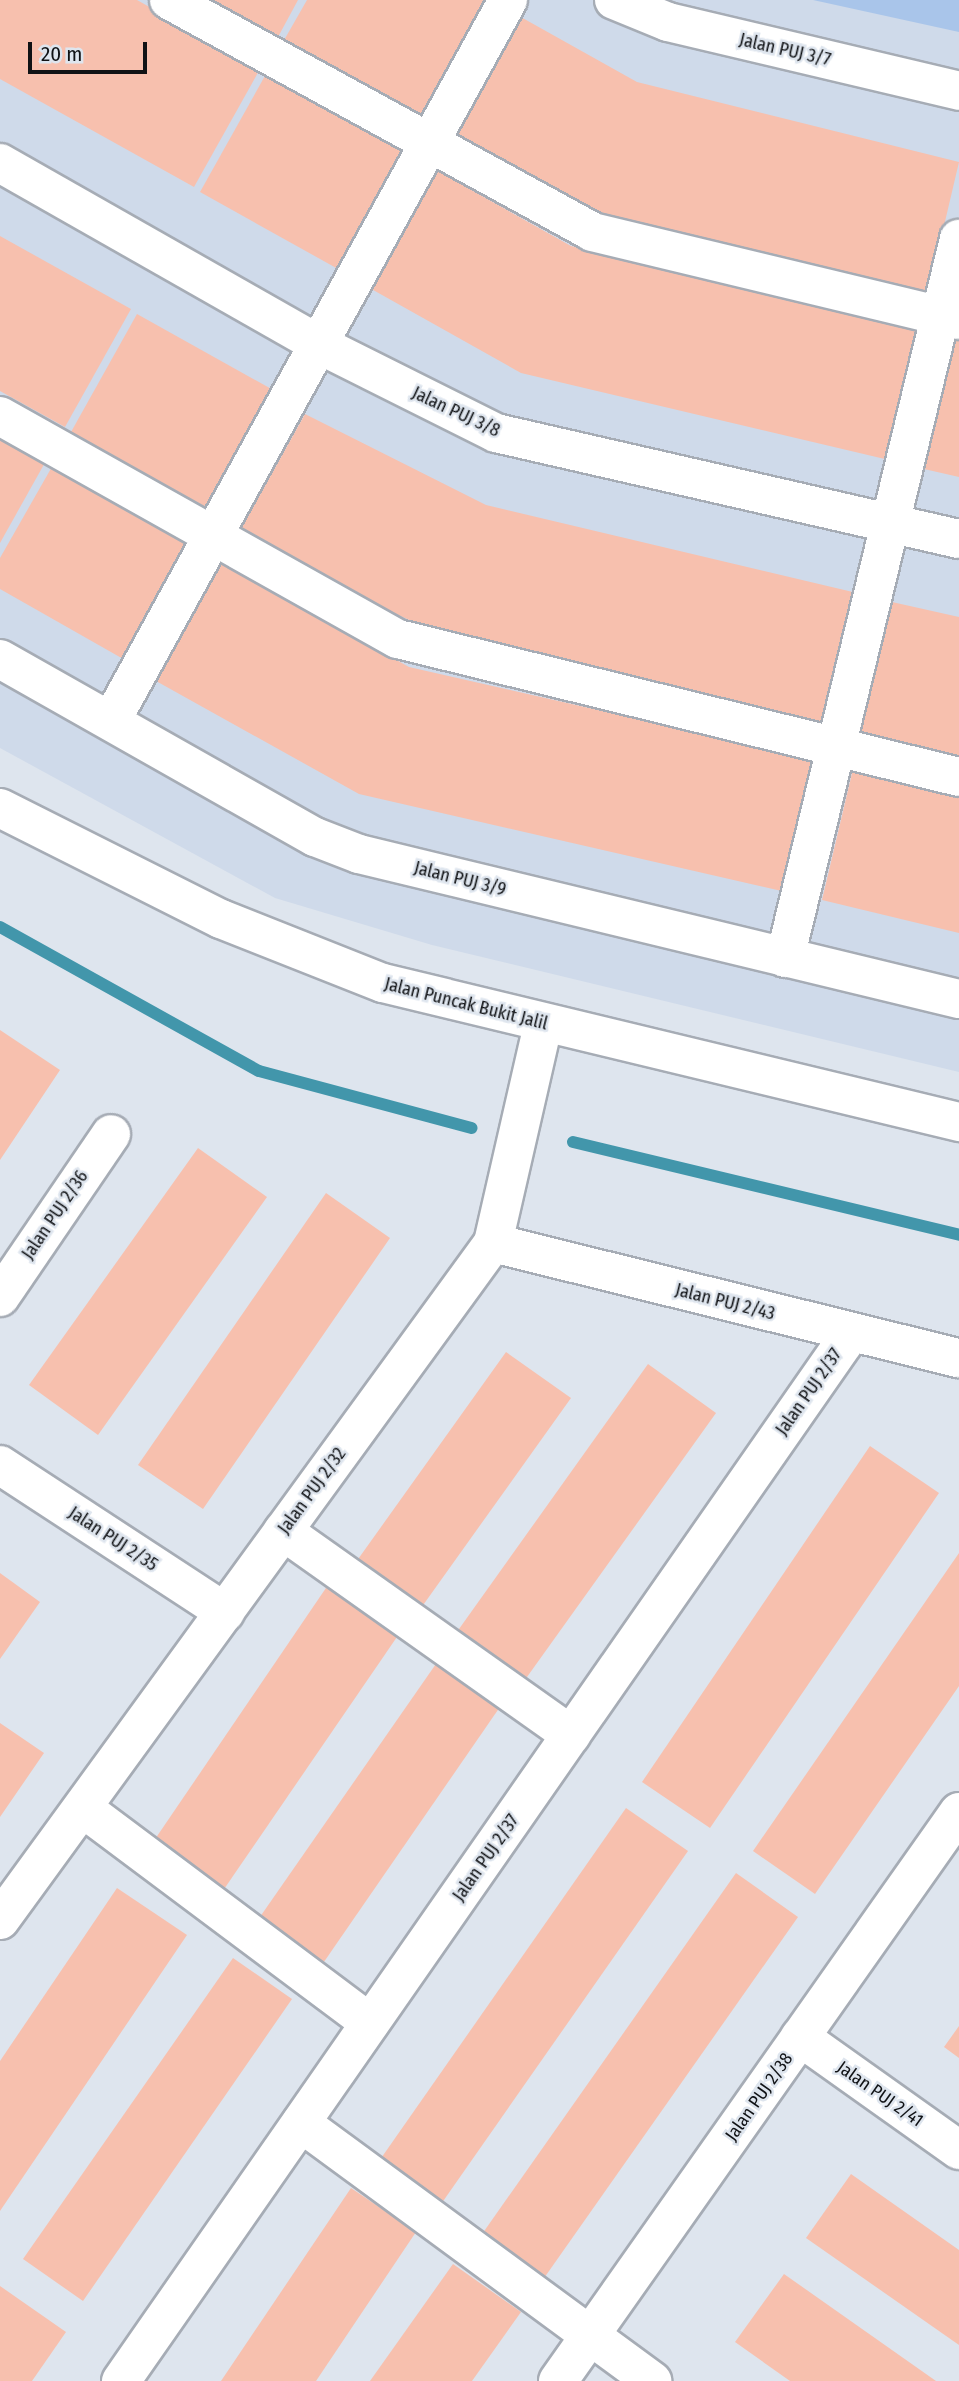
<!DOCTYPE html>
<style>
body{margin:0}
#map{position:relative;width:959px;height:2381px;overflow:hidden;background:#dee5ee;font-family:"Fira Sans Condensed",sans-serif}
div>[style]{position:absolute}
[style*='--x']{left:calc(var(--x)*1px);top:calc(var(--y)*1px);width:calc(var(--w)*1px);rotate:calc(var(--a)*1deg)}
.built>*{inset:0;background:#cfdaea}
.green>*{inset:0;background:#a9c5ea}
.stream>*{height:12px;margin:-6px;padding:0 6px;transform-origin:6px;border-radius:6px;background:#4296ab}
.building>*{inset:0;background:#f7c0ae}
.roads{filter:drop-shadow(2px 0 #a6acb5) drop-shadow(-2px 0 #a6acb5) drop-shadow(0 2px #a6acb5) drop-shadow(0 -2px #a6acb5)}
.minor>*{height:38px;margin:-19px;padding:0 19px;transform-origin:19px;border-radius:19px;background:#fff}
span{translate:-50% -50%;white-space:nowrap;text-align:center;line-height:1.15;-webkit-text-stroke:5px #dee5ee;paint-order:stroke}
.street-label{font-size:18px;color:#101215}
.scale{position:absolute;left:28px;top:42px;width:119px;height:32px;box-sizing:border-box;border:4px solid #101215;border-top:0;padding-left:9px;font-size:21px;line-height:24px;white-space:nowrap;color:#101215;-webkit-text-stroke:5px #dee5ee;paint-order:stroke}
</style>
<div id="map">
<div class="built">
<div style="clip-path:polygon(0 0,959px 0,959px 1072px,432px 945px,275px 898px,0 748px)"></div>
</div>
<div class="green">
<div style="clip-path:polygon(813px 0,959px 0,959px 32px)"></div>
</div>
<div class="stream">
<div style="--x:0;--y:927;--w:296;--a:29.1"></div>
<div style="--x:259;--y:1071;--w:220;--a:15"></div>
<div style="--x:573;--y:1142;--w:397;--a:13.5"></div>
</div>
<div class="building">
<div style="clip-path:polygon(0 0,137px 0,260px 69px,194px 187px,0 79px)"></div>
<div style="clip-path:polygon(211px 0,298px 0,278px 37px)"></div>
<div style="clip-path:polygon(307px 0,484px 0,488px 2px,422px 119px,283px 42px)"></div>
<div style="clip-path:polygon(519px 16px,637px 82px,959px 162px,928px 294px,587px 209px,453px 134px)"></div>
<div style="clip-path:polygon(266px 74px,404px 151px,338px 269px,200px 192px)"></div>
<div style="clip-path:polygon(432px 168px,571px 246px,920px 329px,889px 460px,521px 373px,366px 286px)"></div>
<div style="clip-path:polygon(0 236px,131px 309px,65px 427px,0 391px)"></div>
<div style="clip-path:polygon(137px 314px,275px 391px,209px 509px,71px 432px)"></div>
<div style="clip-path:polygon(955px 337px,959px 338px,959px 477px,924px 469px)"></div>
<div style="clip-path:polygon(305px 414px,486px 505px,857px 593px,826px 725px,436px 632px,343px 590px,240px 531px)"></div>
<div style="clip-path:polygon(0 432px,47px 459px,0 543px)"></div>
<div style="clip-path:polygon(53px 465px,191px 542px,125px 660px,0 589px,0 558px)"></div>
<div style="clip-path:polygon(222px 563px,409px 667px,817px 760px,786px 892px,359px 794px,156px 681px)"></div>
<div style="clip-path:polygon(892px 602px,959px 617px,959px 757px,861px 733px)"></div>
<div style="clip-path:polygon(853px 769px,959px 794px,959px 933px,822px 900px)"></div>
<div style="clip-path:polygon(0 1030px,60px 1070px,0 1160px)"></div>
<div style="clip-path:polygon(198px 1148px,267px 1197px,98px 1435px,29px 1385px)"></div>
<div style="clip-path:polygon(326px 1193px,390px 1238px,203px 1509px,138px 1465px)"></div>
<div style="clip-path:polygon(506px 1352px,571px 1398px,416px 1615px,351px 1569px)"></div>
<div style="clip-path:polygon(648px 1364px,716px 1413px,522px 1684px,454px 1636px)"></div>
<div style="clip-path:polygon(870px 1446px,939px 1493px,710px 1828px,642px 1782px)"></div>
<div style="clip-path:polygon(959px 1553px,959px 1686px,815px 1894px,753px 1851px)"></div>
<div style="clip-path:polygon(0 1573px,40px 1602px,0 1659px)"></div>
<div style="clip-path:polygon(328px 1585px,399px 1634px,220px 1895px,149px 1848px)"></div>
<div style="clip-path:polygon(438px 1661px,502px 1704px,317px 1972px,253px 1927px)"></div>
<div style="clip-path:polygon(0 1723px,44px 1753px,0 1817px)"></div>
<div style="clip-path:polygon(626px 1808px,688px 1851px,439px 2207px,377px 2164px)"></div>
<div style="clip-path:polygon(736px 1873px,798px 1917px,542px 2281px,480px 2237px)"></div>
<div style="clip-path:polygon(117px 1888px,187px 1935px,0 2211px,0 2061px)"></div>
<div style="clip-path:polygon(233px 1958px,292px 1999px,83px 2301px,23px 2259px)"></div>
<div style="clip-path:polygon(959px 2026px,959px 2058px,944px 2047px)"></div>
<div style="clip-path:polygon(851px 2174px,959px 2250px,959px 2345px,806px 2238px)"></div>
<div style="clip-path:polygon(351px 2188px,416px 2232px,316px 2381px,221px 2381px)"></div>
<div style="clip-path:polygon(453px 2264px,521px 2312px,472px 2381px,370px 2381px)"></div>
<div style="clip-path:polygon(784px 2274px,936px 2381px,790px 2381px,735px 2342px)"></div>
<div style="clip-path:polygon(0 2286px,66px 2332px,32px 2381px,0 2381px)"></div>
</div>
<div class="roads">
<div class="minor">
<div style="--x:169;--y:0;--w:482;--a:28.7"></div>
<div style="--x:592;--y:232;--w:377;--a:13.5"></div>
<div style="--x:614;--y:0;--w:58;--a:22.2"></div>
<div style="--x:668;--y:22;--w:299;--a:13.3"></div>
<div style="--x:0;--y:163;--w:366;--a:29.6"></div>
<div style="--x:318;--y:344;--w:199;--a:26.6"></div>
<div style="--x:496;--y:433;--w:475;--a:12.9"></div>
<div style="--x:0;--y:416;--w:456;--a:29.3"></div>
<div style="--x:398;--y:639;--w:578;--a:13.82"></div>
<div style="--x:0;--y:659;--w:362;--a:29.5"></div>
<div style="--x:315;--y:837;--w:47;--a:21.1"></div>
<div style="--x:359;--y:854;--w:617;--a:13.59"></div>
<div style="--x:111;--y:721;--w:823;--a:-61.16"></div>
<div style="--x:0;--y:808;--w:247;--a:26.7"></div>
<div style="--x:221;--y:919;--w:174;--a:21.6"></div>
<div style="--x:383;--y:983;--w:593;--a:13.57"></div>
<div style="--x:785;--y:958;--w:740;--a:-76.4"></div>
<div style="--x:493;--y:1243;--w:480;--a:13.9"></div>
<div style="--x:0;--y:1297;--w:197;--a:-55.7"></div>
<div style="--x:0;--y:1465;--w:269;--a:33.2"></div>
<div style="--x:283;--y:1531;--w:353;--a:35.3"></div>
<div style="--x:84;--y:1809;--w:357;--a:36.8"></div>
<div style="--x:0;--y:1920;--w:837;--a:-53.94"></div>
<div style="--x:493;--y:1243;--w:225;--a:-77.1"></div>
<div style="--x:800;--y:2037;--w:195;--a:35.4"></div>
<div style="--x:301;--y:2123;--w:436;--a:36.3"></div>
<div style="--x:121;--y:2381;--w:1276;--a:-55.15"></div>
<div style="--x:558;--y:2381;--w:696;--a:-54.83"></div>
</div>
</div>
<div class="street-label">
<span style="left:785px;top:50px;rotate:13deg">Jalan PUJ 3/7</span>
<span style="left:456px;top:412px;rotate:25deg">Jalan PUJ 3/8</span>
<span style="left:460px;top:879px;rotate:14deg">Jalan PUJ 3/9</span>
<span style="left:466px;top:1004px;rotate:14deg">Jalan Puncak Bukit Jalil</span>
<span style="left:55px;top:1215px;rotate:-56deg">Jalan PUJ 2/36</span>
<span style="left:725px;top:1302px;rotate:14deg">Jalan PUJ 2/43</span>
<span style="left:809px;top:1392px;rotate:-55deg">Jalan PUJ 2/37</span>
<span style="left:312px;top:1491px;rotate:-54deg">Jalan PUJ 2/32</span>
<span style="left:113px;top:1539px;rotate:33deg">Jalan PUJ 2/35</span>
<span style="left:486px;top:1858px;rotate:-55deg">Jalan PUJ 2/37</span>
<span style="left:880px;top:2094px;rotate:35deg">Jalan PUJ 2/41</span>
<span style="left:759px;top:2097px;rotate:-55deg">Jalan PUJ 2/38</span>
</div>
<div class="scale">20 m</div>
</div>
